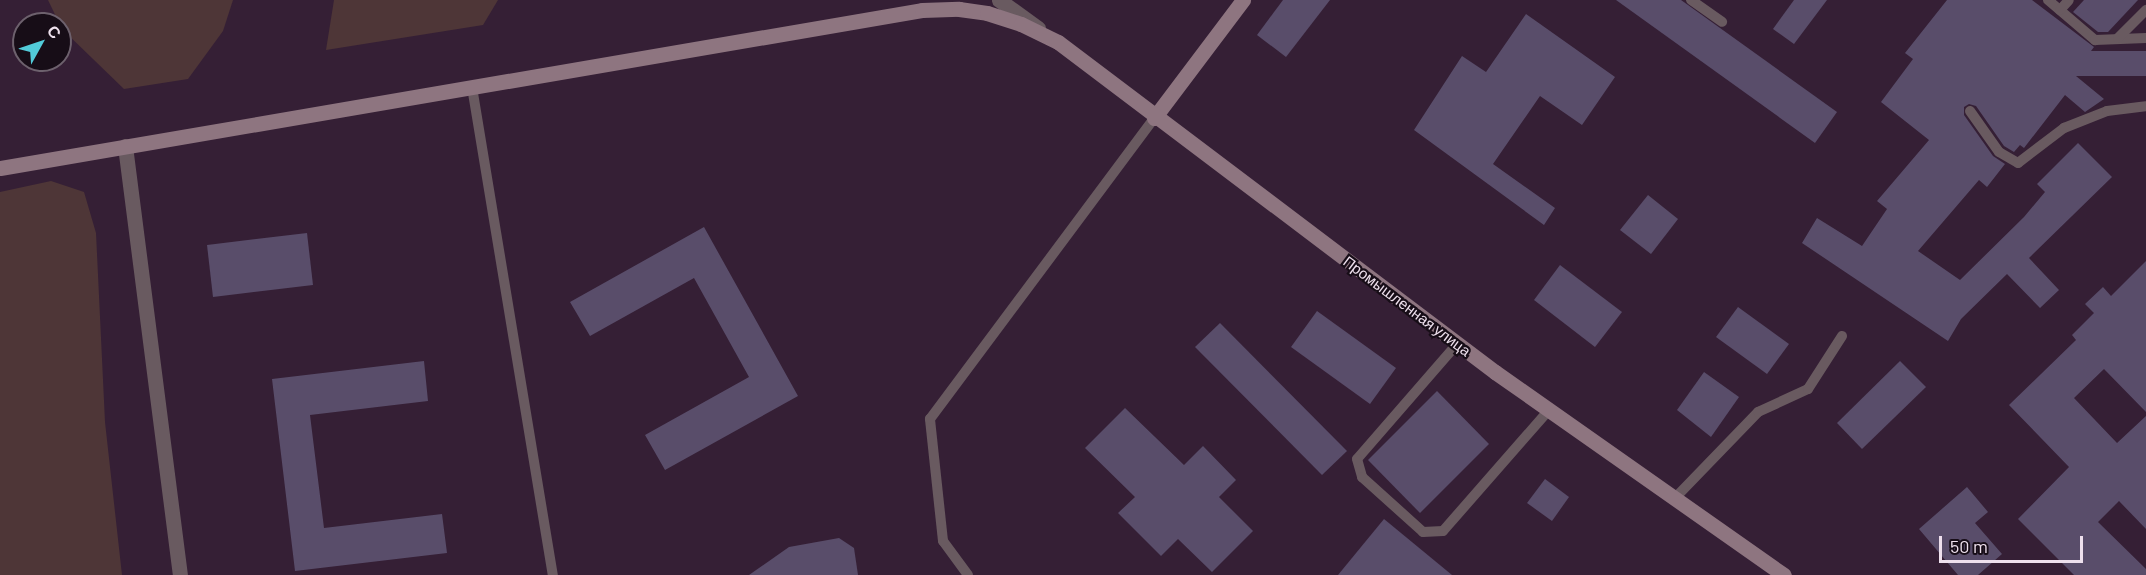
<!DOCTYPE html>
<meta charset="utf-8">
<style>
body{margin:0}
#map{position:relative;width:2146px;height:575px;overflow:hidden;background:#351f35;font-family:Barlow,sans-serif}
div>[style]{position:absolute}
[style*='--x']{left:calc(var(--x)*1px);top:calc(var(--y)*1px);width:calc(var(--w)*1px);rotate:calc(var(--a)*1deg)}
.green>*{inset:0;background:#4e3637}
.building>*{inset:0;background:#594d6a}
.lane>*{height:10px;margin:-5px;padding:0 5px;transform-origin:5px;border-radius:5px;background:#695a60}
.street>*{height:15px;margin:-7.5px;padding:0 7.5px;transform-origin:7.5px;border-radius:7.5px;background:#695a60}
.secondary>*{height:15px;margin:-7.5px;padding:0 7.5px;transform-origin:7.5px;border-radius:7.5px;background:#8e7580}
span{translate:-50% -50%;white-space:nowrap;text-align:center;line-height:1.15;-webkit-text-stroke:4.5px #170d17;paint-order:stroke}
.street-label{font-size:15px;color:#eee0ed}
.north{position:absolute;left:12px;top:12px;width:60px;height:60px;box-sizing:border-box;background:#170d17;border:2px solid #6d616d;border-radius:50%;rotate:50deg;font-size:16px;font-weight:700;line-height:24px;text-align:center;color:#eee0ed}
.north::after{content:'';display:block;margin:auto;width:21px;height:27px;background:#52cbd9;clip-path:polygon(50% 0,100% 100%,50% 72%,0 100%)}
.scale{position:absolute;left:1939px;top:536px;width:144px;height:27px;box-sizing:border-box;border:3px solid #eee0ed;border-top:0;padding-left:8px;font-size:18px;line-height:21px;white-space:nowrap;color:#eee0ed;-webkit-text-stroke:4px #170d17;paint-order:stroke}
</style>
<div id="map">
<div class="green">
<div style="clip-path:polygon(48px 0,233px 0,223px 31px,188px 79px,124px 89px,62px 29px)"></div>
<div style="clip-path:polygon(334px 0,498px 0,483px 25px,326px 50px)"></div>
<div style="clip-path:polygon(51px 181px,84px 192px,96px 233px,105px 422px,122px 575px,0 575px,0 192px)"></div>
</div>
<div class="building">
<div style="clip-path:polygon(1283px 0,1330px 0,1286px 57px,1257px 35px)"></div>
<div style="clip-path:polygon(1616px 0,1681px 0,1837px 112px,1815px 143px)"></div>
<div style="clip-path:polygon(1794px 0,1827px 0,1794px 44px,1773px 29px)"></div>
<div style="clip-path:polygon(1947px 0,2032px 0,2094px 47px,2091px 51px,2146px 51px,2146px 76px,2076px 76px,2104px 99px,2085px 112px,2065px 95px,2024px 148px,2020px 145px,2014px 152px,2004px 146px,1976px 106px,1969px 104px,1964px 107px,1964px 115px,1993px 156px,2005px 164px,1987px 187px,1979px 180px,1918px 251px,1960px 280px,2024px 217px,2045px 192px,2037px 184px,2078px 143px,2112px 177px,2029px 258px,2059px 290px,2040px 308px,2007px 274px,1961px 319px,1948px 341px,1802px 243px,1817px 218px,1862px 246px,1887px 209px,1877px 201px,1929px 140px,1881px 102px,1913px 59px,1905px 53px)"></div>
<div style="clip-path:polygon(2084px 0,2138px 0,2108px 32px,2098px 32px,2073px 12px)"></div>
<div style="clip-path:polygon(1526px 14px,1615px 77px,1582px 125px,1540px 96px,1493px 164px,1555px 208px,1544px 225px,1414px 130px,1462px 56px,1486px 72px)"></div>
<div style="clip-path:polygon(1648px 195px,1678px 219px,1651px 254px,1620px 230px)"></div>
<div style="clip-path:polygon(704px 227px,798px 396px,665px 470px,645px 435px,749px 377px,694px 278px,590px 336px,570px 302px)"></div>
<div style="clip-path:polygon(307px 233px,313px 285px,213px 297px,207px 245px)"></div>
<div style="clip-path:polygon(2146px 261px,2146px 412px,2104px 369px,2074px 398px,2117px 443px,2146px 416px,2146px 529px,2119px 501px,2098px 522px,2146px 569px,2146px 575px,2074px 575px,2018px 519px,2069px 467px,2009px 405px,2076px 340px,2072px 335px,2094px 313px,2085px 304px,2103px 287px,2111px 296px)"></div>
<div style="clip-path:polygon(1560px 265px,1622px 312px,1595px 347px,1534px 300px)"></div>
<div style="clip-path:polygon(1738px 307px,1789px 344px,1767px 374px,1716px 337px)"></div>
<div style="clip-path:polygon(1317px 311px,1396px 368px,1370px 404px,1291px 347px)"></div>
<div style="clip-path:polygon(1220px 323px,1347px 451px,1322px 475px,1195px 347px)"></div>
<div style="clip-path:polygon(424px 361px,428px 401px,310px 415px,324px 528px,442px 514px,447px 553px,295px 571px,272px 379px)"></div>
<div style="clip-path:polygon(1900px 361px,1926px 387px,1862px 449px,1837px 423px)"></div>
<div style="clip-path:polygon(1704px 372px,1739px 397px,1711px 437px,1677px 410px)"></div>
<div style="clip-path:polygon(1437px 391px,1489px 444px,1420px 513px,1368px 460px)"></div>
<div style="clip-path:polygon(1125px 408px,1184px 465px,1203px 446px,1236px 480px,1219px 497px,1253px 531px,1212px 572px,1178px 539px,1161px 556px,1118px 513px,1135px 497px,1085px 448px)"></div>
<div style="clip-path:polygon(1545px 479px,1569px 497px,1552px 521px,1527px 503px)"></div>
<div style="clip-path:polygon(1967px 487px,1988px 512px,1975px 523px,2002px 554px,1978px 575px,1958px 575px,1919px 529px)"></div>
<div style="clip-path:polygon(1384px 519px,1452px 575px,1338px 575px)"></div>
<div style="clip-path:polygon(839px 538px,854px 548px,858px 575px,749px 575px,789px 547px)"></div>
</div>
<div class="lane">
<div style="--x:1691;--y:0;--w:38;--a:35"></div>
<div style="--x:2048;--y:0;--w:62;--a:40.4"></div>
<div style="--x:2095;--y:40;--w:51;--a:-2.2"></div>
<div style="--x:2060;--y:10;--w:13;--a:-48"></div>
<div style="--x:2118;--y:38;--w:40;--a:-45"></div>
<div style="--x:472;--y:87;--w:495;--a:80.6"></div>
<div style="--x:1970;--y:111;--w:50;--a:54.7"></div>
<div style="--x:1999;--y:152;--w:22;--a:30"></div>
<div style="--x:2018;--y:163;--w:58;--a:-37.3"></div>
<div style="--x:2064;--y:128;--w:46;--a:-21.6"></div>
<div style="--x:2107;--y:111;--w:39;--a:-7"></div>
<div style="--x:1457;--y:344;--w:152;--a:131"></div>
<div style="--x:1357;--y:459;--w:19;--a:74"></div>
<div style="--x:1362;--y:477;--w:82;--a:42"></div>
<div style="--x:1423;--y:532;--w:20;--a:-3"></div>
<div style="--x:1443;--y:531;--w:161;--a:-48.8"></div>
<div style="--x:1675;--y:498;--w:120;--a:-46"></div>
<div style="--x:1758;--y:412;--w:55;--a:-24.7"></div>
<div style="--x:1808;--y:389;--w:63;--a:-57.3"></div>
<div style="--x:968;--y:575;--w:42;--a:-126.3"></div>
<div style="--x:943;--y:541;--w:123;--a:-96.1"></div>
<div style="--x:930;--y:419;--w:375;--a:-53.3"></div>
</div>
<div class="street">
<div style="--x:999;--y:0;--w:48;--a:35.7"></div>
<div style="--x:125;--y:146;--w:433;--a:82.7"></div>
</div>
<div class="secondary">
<div style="--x:1154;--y:118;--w:148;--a:-53"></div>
<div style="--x:0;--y:168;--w:935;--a:-9.72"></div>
<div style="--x:922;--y:10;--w:37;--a:-2"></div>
<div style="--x:959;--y:9;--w:28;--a:8"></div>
<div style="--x:987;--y:13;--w:36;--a:18"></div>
<div style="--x:1021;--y:24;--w:41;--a:25.9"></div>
<div style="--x:1058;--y:42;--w:548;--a:37.06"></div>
<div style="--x:1495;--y:372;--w:353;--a:35.1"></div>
</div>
<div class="street-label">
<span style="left:1407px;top:306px;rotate:37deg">Промышленная улица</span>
</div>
<div class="north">С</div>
<div class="scale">50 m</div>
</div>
